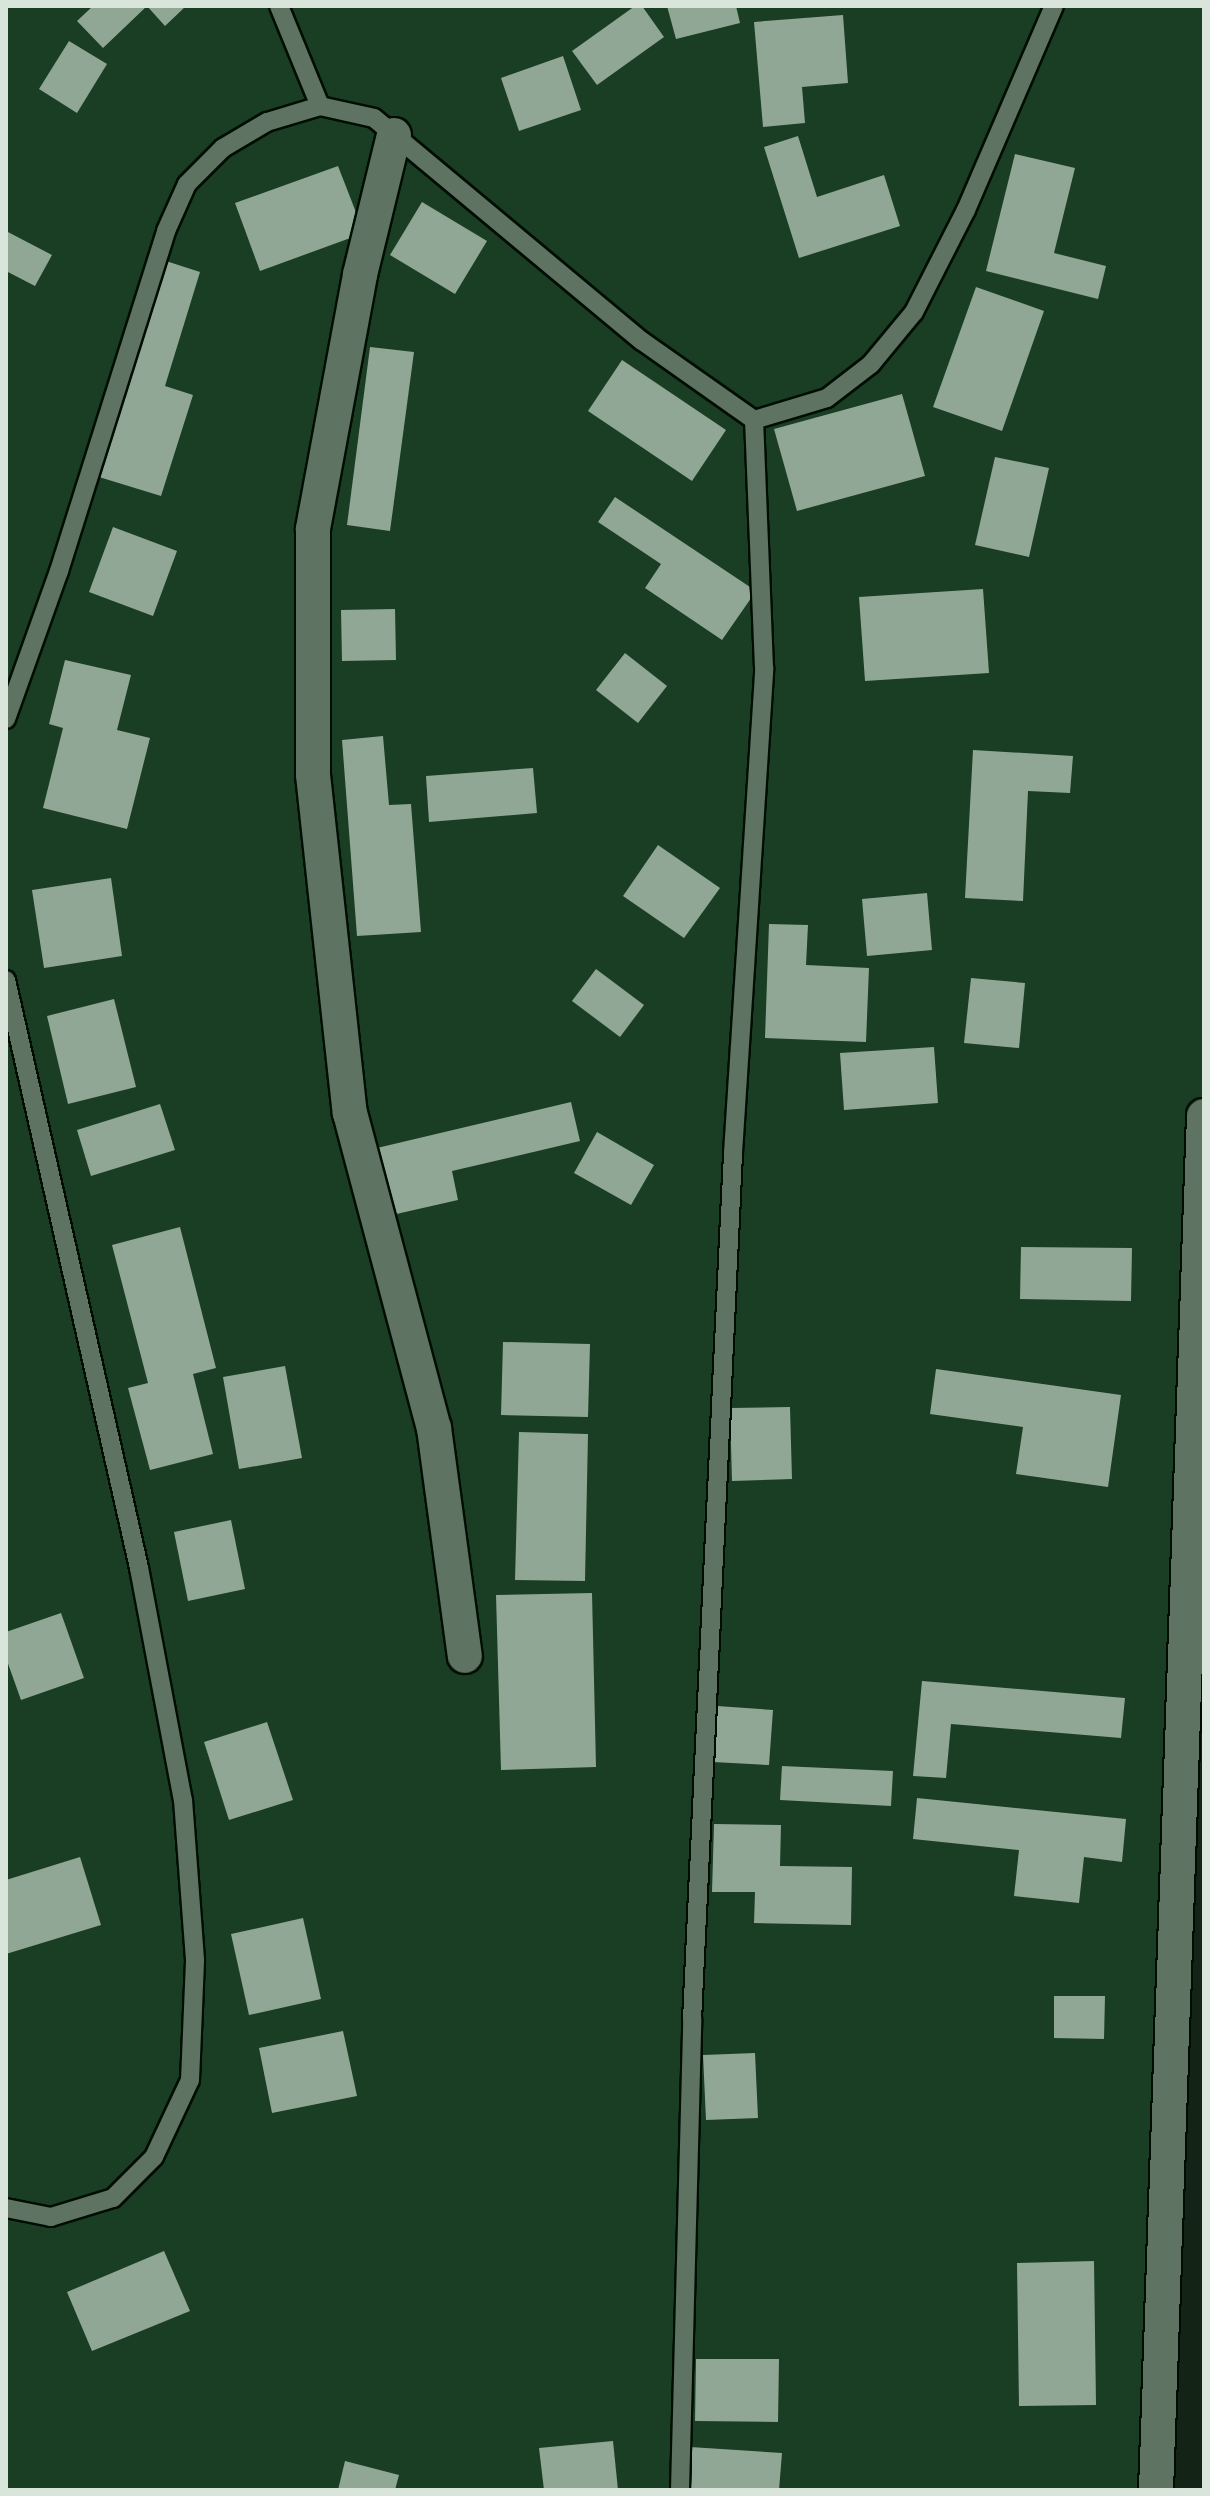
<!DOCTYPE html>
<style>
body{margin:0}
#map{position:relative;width:1210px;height:2496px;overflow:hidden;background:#132417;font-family:"Nunito Sans",sans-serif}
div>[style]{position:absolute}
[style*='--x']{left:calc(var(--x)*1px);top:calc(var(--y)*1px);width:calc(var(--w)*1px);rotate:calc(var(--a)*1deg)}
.green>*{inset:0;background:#193e23}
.building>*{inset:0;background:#91a795}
.roads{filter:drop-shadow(2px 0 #010d03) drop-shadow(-2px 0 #010d03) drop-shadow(0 2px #010d03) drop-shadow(0 -2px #010d03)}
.lane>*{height:18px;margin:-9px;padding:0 9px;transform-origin:9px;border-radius:9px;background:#5e7362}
.street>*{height:34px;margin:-17px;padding:0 17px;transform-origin:17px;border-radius:17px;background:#5e7362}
span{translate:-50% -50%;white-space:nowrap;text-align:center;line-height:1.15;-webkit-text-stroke:8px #050c06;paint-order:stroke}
.frame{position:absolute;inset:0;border:8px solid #d9e4db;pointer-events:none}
</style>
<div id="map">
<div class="green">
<div style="clip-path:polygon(6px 6px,1204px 6px,1204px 1535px,1138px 2490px,6px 2490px)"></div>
</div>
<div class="building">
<div style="clip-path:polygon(93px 6px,186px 6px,165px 26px,147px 6px,103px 48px,77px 21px)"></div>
<div style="clip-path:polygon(635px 6px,642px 6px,664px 37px,597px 85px,572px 51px)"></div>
<div style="clip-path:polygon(667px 6px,736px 6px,740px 23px,676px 39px)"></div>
<div style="clip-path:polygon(843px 15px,848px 83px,802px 87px,805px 123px,763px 127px,754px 22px)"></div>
<div style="clip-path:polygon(69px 41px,107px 64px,77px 113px,39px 89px)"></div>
<div style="clip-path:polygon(563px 56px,581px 110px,519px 131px,501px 78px)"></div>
<div style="clip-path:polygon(798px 136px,817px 197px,884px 175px,900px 226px,799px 258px,764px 147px)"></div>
<div style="clip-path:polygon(1015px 154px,1075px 168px,1054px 253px,1106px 266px,1098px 299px,986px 271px)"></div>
<div style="clip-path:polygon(338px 166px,364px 233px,260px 271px,235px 203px)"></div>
<div style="clip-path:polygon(422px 202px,487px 241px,455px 294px,390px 255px)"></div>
<div style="clip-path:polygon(6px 231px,52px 255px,35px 286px,6px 271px)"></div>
<div style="clip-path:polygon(166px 261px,200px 272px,165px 386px,193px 395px,161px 496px,99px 477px)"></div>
<div style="clip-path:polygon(976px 287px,1044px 311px,1002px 431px,933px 407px)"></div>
<div style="clip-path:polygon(370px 347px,414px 352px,390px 531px,347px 525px)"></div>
<div style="clip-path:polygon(622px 360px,726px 430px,692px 481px,588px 411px)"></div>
<div style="clip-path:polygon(902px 394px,925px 476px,797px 511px,774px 429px)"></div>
<div style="clip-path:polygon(995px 457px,1049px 468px,1029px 557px,975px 545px)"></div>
<div style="clip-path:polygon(615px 497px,756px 591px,722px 640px,645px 588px,661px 564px,598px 522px)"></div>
<div style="clip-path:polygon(113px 527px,177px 551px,153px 616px,89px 592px)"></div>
<div style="clip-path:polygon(983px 589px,989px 673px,865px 681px,859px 597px)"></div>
<div style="clip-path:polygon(395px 609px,396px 660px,342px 661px,341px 610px)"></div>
<div style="clip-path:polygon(625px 653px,667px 686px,638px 723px,596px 690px)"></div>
<div style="clip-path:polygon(65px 660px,131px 675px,117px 730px,150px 738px,127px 829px,43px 808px,63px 728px,49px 724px)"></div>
<div style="clip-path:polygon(383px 736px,389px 805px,411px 804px,421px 932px,357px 936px,342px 740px)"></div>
<div style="clip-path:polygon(973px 750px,1073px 756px,1070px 793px,1028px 791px,1023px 901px,965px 898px)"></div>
<div style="clip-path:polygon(533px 768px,537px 813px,429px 822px,426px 776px)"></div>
<div style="clip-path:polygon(658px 845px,720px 888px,684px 938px,623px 896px)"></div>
<div style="clip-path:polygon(111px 878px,122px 956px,44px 968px,32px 890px)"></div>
<div style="clip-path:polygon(927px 893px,932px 950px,867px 956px,862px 899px)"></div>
<div style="clip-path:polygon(769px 924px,808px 925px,806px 965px,869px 968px,866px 1042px,765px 1038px)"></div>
<div style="clip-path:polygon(596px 969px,644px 1005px,620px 1037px,572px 1001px)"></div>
<div style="clip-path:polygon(971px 978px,1025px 983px,1019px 1048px,964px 1043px)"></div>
<div style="clip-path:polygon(114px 999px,136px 1087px,68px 1104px,47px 1016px)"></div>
<div style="clip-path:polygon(934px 1047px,938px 1103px,844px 1110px,840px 1053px)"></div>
<div style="clip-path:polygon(571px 1102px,580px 1141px,452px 1171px,458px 1200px,392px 1215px,377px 1148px)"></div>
<div style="clip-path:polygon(160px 1104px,175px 1150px,91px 1176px,77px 1130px)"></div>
<div style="clip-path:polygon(597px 1132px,654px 1165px,631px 1205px,574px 1173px)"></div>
<div style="clip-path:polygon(180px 1227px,216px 1368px,193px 1374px,213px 1454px,150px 1470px,128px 1388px,148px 1383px,112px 1245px)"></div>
<div style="clip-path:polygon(1021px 1247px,1132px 1248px,1131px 1301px,1020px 1299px)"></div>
<div style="clip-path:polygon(503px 1342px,590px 1344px,588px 1417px,501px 1415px)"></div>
<div style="clip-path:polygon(285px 1366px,302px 1458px,239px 1469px,223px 1377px)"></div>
<div style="clip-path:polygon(936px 1369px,1121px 1395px,1108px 1487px,1016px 1474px,1023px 1427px,930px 1414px)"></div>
<div style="clip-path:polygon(790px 1407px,792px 1479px,732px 1481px,730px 1408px)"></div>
<div style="clip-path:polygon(519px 1432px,588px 1434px,585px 1581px,515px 1580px)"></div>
<div style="clip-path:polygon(231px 1520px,245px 1589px,188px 1601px,174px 1532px)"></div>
<div style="clip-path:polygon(592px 1593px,596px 1767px,501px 1770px,496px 1595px)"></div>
<div style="clip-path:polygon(61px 1613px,84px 1678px,21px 1700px,6px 1658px,6px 1632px)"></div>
<div style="clip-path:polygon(922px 1681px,1125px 1698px,1121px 1738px,951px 1724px,946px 1778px,913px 1776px)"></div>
<div style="clip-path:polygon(717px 1706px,773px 1710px,769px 1765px,713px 1762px)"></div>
<div style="clip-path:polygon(267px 1722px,293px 1800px,229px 1820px,204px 1742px)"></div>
<div style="clip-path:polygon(782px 1766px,893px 1771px,891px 1806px,780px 1800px)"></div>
<div style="clip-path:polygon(917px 1798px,1126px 1819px,1122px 1862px,1084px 1857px,1079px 1903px,1014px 1896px,1019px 1850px,913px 1839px)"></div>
<div style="clip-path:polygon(714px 1824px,781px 1825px,780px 1866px,852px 1867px,851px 1925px,754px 1923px,755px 1892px,712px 1892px)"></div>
<div style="clip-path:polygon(80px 1857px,101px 1925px,6px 1954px,6px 1880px)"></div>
<div style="clip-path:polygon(303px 1918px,321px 1999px,249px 2015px,231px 1934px)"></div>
<div style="clip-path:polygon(1054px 1996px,1105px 1996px,1104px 2039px,1054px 2038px)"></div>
<div style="clip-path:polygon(343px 2031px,357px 2096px,272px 2113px,259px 2048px)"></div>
<div style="clip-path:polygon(755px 2053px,758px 2118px,706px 2120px,703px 2055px)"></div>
<div style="clip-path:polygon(164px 2251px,190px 2311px,92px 2351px,67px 2292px)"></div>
<div style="clip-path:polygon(1094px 2261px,1096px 2405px,1019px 2406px,1017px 2263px)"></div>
<div style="clip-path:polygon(696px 2359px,779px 2359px,778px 2422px,695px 2421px)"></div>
<div style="clip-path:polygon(613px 2441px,618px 2490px,544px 2490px,539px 2448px)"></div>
<div style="clip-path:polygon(690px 2447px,782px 2453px,779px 2490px,687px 2490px)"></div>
<div style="clip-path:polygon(345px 2461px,399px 2475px,395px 2490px,338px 2490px)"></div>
</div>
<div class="roads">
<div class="lane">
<div style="--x:279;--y:6;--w:108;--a:67.7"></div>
<div style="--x:6;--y:719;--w:157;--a:-70.3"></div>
<div style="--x:59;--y:571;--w:356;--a:-72.5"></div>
<div style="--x:166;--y:231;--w:51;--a:-65.9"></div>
<div style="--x:187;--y:184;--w:51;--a:-45"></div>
<div style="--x:223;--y:148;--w:51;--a:-30.6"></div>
<div style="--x:267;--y:122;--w:55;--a:-16.8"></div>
<div style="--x:320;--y:106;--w:55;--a:12.5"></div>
<div style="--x:374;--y:118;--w:349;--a:39.8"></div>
<div style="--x:642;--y:341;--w:137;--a:35.2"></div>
<div style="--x:754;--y:420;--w:76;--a:-16.8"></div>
<div style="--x:827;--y:398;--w:56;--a:-37.7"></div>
<div style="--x:871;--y:364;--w:67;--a:-50.4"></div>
<div style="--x:914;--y:312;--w:114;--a:-63"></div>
<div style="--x:966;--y:210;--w:222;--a:-66.7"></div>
<div style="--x:6;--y:980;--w:603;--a:77.25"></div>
<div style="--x:139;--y:1568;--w:236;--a:79.3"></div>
<div style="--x:183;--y:1800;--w:161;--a:85.7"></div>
<div style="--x:195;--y:1961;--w:119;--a:92.4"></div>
<div style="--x:190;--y:2080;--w:85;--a:115.1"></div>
<div style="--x:154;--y:2157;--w:58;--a:135"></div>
<div style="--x:113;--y:2198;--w:65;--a:163"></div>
<div style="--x:51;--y:2217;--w:46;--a:-168.7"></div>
<div style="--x:680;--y:2490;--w:470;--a:-88.5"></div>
<div style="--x:692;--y:2020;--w:868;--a:-87.29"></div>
<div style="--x:733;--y:1153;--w:486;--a:-86.3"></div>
<div style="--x:764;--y:668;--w:248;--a:-92.3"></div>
</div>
<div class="street">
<div style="--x:394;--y:135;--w:144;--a:103.7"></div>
<div style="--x:360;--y:275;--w:258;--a:100.5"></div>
<div style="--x:313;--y:529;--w:246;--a:90"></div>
<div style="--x:313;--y:775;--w:340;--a:83.8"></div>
<div style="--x:350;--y:1113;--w:326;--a:75.1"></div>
<div style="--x:434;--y:1428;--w:230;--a:82.3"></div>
<div style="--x:1156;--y:2490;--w:1375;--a:-88"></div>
</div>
</div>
<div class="frame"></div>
</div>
